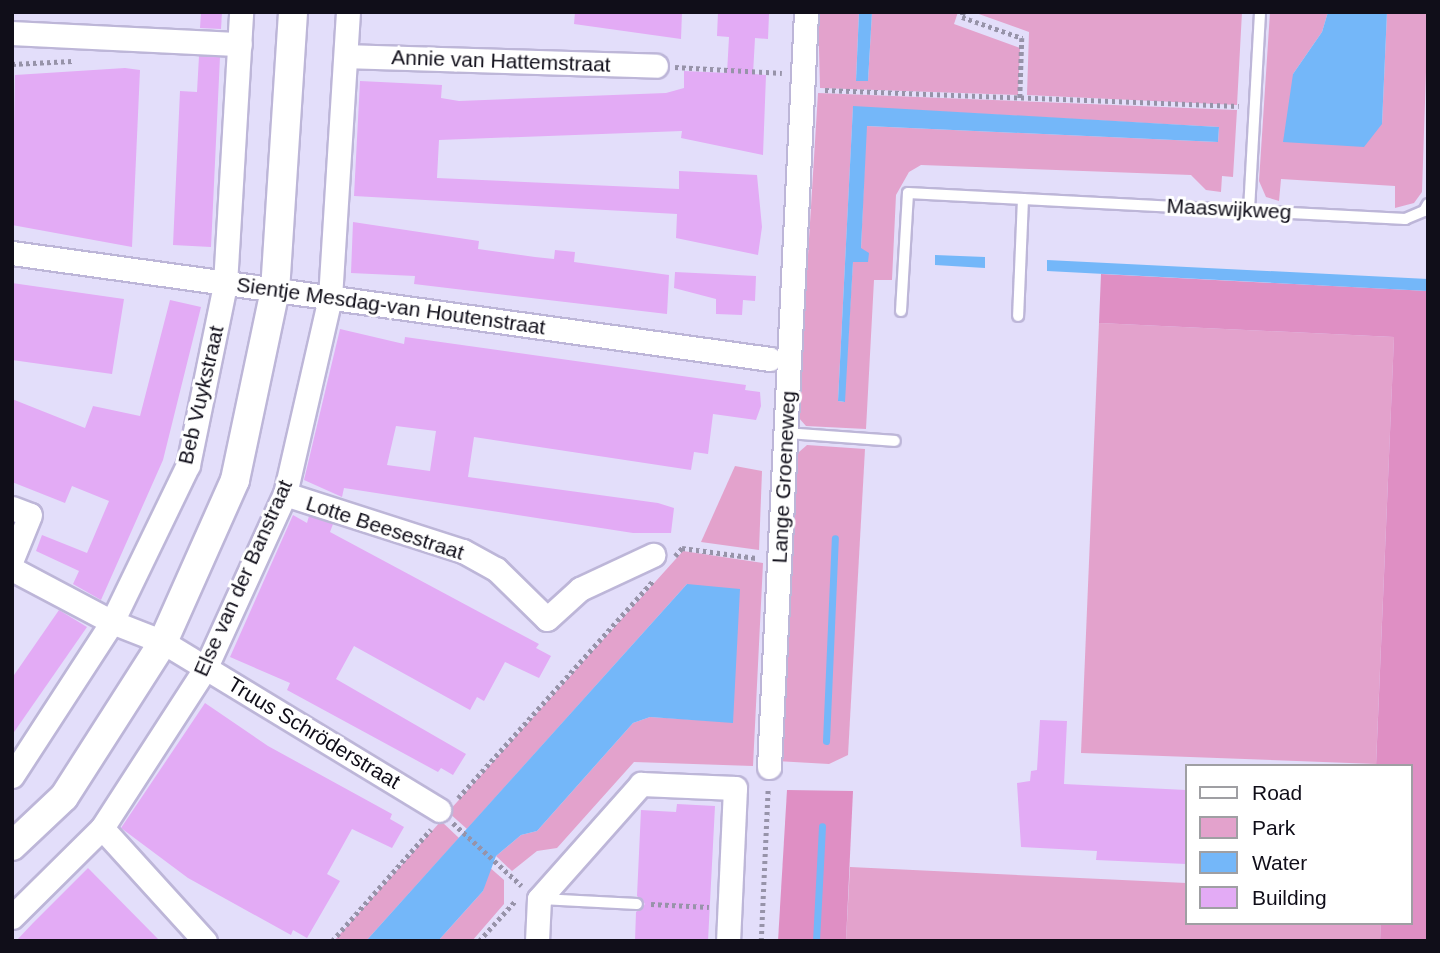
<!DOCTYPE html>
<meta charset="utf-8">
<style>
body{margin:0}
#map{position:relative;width:1440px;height:953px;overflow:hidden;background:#e3defa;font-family:Helvetica,sans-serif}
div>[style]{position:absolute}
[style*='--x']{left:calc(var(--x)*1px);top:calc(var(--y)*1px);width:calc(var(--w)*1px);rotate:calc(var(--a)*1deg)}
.green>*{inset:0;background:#e3a2cc}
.forest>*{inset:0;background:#df8fc4}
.water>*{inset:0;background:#74b7f9}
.stream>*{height:7px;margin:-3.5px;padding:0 3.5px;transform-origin:3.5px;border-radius:3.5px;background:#74b7f9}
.building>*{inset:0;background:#e3abf5}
.path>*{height:4.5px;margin-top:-2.25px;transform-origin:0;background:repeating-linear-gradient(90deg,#9793a9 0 3.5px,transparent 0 7px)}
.roads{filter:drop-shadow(2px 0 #bdb6d8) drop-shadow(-2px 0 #bdb6d8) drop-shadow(0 2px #bdb6d8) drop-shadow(0 -2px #bdb6d8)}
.service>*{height:10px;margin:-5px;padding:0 5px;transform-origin:5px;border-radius:5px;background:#fff}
.minor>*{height:23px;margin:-11.5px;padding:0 11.5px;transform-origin:11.5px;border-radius:11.5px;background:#fff}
.tertiary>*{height:28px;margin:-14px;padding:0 14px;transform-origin:14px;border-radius:14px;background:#fff}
span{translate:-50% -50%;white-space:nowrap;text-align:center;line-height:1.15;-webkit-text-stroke:6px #fff;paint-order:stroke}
.street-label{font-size:21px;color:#100e19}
.frame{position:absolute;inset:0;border:14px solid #100e19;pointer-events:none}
.legend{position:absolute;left:1185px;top:764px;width:228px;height:161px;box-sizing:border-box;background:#fff;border:2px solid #9f9fa3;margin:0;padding:9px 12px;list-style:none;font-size:21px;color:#100e19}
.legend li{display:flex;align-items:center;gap:14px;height:35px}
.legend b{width:35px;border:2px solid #9f9fa3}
</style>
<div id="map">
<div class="green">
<div style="clip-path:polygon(818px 12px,859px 12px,856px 80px,868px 81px,872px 12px,958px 12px,954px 24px,1020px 48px,1018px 95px,820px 88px)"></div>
<div style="clip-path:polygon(1242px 12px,1237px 105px,1027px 95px,1029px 32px,976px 13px)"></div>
<div style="clip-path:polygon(1270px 12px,1328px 12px,1322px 32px,1293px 74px,1382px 124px,1387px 12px,1428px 12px,1422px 192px,1414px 203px,1395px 208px,1395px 186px,1281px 179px,1279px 201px,1266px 197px,1259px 181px)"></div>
<div style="clip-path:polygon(evenodd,818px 93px,1237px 110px,1233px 177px,1222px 176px,1221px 192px,1206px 190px,1191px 175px,921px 165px,909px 172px,896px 195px,892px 280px,874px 280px,866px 429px,806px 426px,798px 417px,818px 93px,853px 107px,1219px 127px,1218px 142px,866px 126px,861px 249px,868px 262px,853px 261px,844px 402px,838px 401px,853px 107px)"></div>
<div style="clip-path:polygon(1099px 323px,1394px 337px,1376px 764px,1081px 753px)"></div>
<div style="clip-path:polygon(807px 445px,865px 449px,848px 755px,829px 764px,776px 761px,790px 460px)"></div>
<div style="clip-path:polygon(735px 466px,762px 471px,759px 550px,701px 542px)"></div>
<div style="clip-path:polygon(683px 551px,763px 563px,753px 766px,634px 762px,557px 848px,537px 851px,512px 871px,496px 856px,521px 835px,537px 831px,633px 723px,650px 717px,733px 722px,687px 584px,467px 829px,448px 812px)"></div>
<div style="clip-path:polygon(441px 821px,459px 838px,366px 941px,334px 941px)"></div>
<div style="clip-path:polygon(488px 866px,504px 880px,504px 904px,472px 941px,438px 941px,483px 891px)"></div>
<div style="clip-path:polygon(850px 867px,1186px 883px,1186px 923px,1381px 923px,1380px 941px,846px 941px)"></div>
</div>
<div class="forest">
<div style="clip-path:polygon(1101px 274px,1428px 291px,1428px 941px,1380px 941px,1381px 923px,1410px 923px,1410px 766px,1376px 766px,1394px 337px,1099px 323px)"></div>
<div style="clip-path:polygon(787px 790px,853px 791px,846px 941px,778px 941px)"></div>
</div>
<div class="water">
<div style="clip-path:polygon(859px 12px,872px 12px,868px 81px,856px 81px)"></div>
<div style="clip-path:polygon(1328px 12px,1387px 12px,1382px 124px,1364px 147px,1283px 142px,1293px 74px,1322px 32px)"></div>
<div style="clip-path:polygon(853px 106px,1219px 127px,1218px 142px,867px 126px,861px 248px,869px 253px,868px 262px,853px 262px,845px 402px,838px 401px)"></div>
<div style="clip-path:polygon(935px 255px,985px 257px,985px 268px,935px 265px)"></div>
<div style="clip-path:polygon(1047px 260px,1428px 279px,1428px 291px,1047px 271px)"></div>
<div style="clip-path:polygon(687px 584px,740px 589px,733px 723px,650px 717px,633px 723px,537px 831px,521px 835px,496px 856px,483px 891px,438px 941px,366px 941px)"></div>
</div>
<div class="stream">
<div style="--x:826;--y:741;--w:203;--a:-87.5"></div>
<div style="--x:816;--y:941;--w:115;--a:-87"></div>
</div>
<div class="building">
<div style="clip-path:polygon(201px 12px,222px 12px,221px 29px,200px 28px)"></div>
<div style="clip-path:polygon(575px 12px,682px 12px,681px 39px,574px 24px)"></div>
<div style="clip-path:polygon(718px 12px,769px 14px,768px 39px,755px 38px,753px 74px,766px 75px,763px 155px,681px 138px,682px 131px,439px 140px,437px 178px,679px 189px,679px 171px,757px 175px,762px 227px,758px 255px,676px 238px,677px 214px,354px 196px,360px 81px,442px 85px,441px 98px,459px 101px,666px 93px,684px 88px,684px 71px,727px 73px,729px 37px,717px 36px)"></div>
<div style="clip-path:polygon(199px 56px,220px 57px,211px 247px,173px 245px,180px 91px,197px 92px)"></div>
<div style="clip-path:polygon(125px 68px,140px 70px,132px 247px,12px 225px,15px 75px)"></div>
<div style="clip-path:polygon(353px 222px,479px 241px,478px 249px,535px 257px,554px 259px,555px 250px,575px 252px,574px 262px,669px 275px,667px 314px,414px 284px,415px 276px,351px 273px)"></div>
<div style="clip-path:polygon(675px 272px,756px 276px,755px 301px,743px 300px,742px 315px,716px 314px,716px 299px,674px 288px)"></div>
<div style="clip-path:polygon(12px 283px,124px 299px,112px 374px,12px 360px)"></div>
<div style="clip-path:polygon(170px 300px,201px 307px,163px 460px,101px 600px,73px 584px,79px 571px,36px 551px,42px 535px,87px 553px,109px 501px,72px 486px,65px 503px,12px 482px,12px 399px,85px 428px,93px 406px,140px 416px)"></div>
<div style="clip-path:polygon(evenodd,340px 329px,404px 344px,405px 337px,746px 385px,745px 390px,760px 392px,761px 406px,756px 420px,713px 414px,708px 454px,694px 452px,691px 470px,474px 437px,468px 477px,658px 503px,674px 508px,671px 533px,633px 533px,344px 488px,342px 497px,304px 480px,340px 329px,396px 426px,436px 431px,430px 471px,387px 465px,396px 426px)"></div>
<div style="clip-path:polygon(293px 515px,307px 523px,309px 516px,333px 524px,330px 532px,539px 644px,536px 648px,551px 656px,539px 678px,505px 662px,484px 701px,477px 697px,470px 710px,354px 646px,336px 679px,466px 754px,453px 775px,441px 768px,438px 772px,287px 690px,290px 683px,230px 657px)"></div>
<div style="clip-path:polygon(59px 610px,87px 627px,12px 735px,12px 678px)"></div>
<div style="clip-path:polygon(205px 703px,268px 746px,392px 814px,390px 819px,404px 827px,392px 848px,352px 829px,327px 874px,340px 881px,307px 938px,293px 930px,291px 935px,188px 878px,121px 828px)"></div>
<div style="clip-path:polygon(1040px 720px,1067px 721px,1064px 784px,1186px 790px,1186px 864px,1096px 860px,1097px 851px,1021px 847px,1017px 783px,1030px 781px,1031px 771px,1037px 770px)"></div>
<div style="clip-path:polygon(677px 804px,715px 806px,708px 941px,635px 941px,636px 912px,645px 904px,637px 896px,641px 810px,676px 812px)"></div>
<div style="clip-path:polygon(88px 868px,160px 941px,16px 941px,33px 923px)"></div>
</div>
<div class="path">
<div style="--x:964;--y:12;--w:5;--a:112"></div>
<div style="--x:962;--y:17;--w:64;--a:19.3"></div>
<div style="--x:1022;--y:38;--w:60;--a:91.9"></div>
<div style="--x:12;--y:64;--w:60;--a:-2.9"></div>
<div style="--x:675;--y:67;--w:107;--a:3.2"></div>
<div style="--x:825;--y:90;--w:414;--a:2.2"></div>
<div style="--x:675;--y:556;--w:11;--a:-49"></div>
<div style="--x:682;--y:548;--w:75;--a:7.7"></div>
<div style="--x:458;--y:798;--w:292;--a:-48.1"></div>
<div style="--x:453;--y:823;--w:93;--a:42.4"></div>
<div style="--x:651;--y:904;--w:58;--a:3"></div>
<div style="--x:332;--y:941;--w:149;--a:-48.5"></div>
<div style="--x:479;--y:941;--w:55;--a:-47.9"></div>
<div style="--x:761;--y:941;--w:153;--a:-87.4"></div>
</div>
<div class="roads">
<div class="service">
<div style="--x:1023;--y:199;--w:383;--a:3"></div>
<div style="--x:1405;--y:219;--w:21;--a:-23"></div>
<div style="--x:1424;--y:211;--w:8;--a:-60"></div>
<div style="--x:1249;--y:210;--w:198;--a:-86.8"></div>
<div style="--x:901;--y:311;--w:118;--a:-86.6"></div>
<div style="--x:908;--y:193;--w:115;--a:3"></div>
<div style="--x:1023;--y:199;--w:117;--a:92.4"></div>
<div style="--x:786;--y:433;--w:109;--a:4.2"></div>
<div style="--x:541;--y:899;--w:96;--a:3"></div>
</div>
<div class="minor">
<div style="--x:12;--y:33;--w:228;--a:2.8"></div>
<div style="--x:346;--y:56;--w:310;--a:1.8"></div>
<div style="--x:12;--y:253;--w:765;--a:7.96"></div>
<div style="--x:285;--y:494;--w:187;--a:17.8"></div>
<div style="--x:463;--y:551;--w:38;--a:29"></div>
<div style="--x:496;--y:569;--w:71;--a:44.4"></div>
<div style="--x:547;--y:619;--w:45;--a:-42.3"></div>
<div style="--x:580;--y:589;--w:81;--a:-25"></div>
<div style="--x:12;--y:508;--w:19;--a:21"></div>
<div style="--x:30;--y:515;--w:48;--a:112.2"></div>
<div style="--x:12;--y:569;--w:113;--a:27.9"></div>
<div style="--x:112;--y:622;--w:55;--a:21.4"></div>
<div style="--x:163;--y:642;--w:323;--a:31.3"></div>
<div style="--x:769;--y:767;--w:756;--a:-87.19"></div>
<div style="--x:12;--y:776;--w:184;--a:-57"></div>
<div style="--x:112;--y:622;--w:174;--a:-64.2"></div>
<div style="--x:188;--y:465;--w:185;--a:-78.4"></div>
<div style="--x:225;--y:284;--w:272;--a:-86.6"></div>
<div style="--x:102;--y:828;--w:153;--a:47.7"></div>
<div style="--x:12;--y:917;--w:127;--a:-44.7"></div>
<div style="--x:102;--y:828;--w:192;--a:-57.1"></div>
<div style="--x:206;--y:667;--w:190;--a:-65.5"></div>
<div style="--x:285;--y:494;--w:201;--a:-77.1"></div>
<div style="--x:330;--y:298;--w:287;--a:-86.4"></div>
<div style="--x:537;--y:941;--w:42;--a:-87.3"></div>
<div style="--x:539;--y:899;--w:154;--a:-48.4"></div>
<div style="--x:641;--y:784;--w:94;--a:2.4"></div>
<div style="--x:735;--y:788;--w:153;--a:92.6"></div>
</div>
<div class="tertiary">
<div style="--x:12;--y:846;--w:71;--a:-43.3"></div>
<div style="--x:64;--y:797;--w:184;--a:-57.4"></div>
<div style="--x:163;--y:642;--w:177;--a:-66"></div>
<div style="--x:235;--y:480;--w:193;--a:-78.1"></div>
<div style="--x:275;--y:291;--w:280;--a:-86.3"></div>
</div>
</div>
<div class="street-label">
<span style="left:501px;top:61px;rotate:2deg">Annie van Hattemstraat</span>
<span style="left:1229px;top:209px;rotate:3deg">Maaswijkweg</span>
<span style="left:391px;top:306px;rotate:8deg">Sientje Mesdag-van Houtenstraat</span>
<span style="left:201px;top:395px;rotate:-77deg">Beb Vuykstraat</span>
<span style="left:784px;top:477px;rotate:-87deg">Lange Groeneweg</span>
<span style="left:385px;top:528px;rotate:18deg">Lotte Beesestraat</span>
<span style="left:243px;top:578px;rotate:-66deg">Else van der Banstraat</span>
<span style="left:314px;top:733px;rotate:31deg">Truus Schröderstraat</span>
</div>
<div class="frame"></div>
<ul class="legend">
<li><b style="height:9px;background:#fff"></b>Road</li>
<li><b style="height:19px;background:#e3a2cc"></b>Park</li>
<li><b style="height:19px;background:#74b7f9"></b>Water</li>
<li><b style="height:19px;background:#e3abf5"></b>Building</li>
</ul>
</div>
